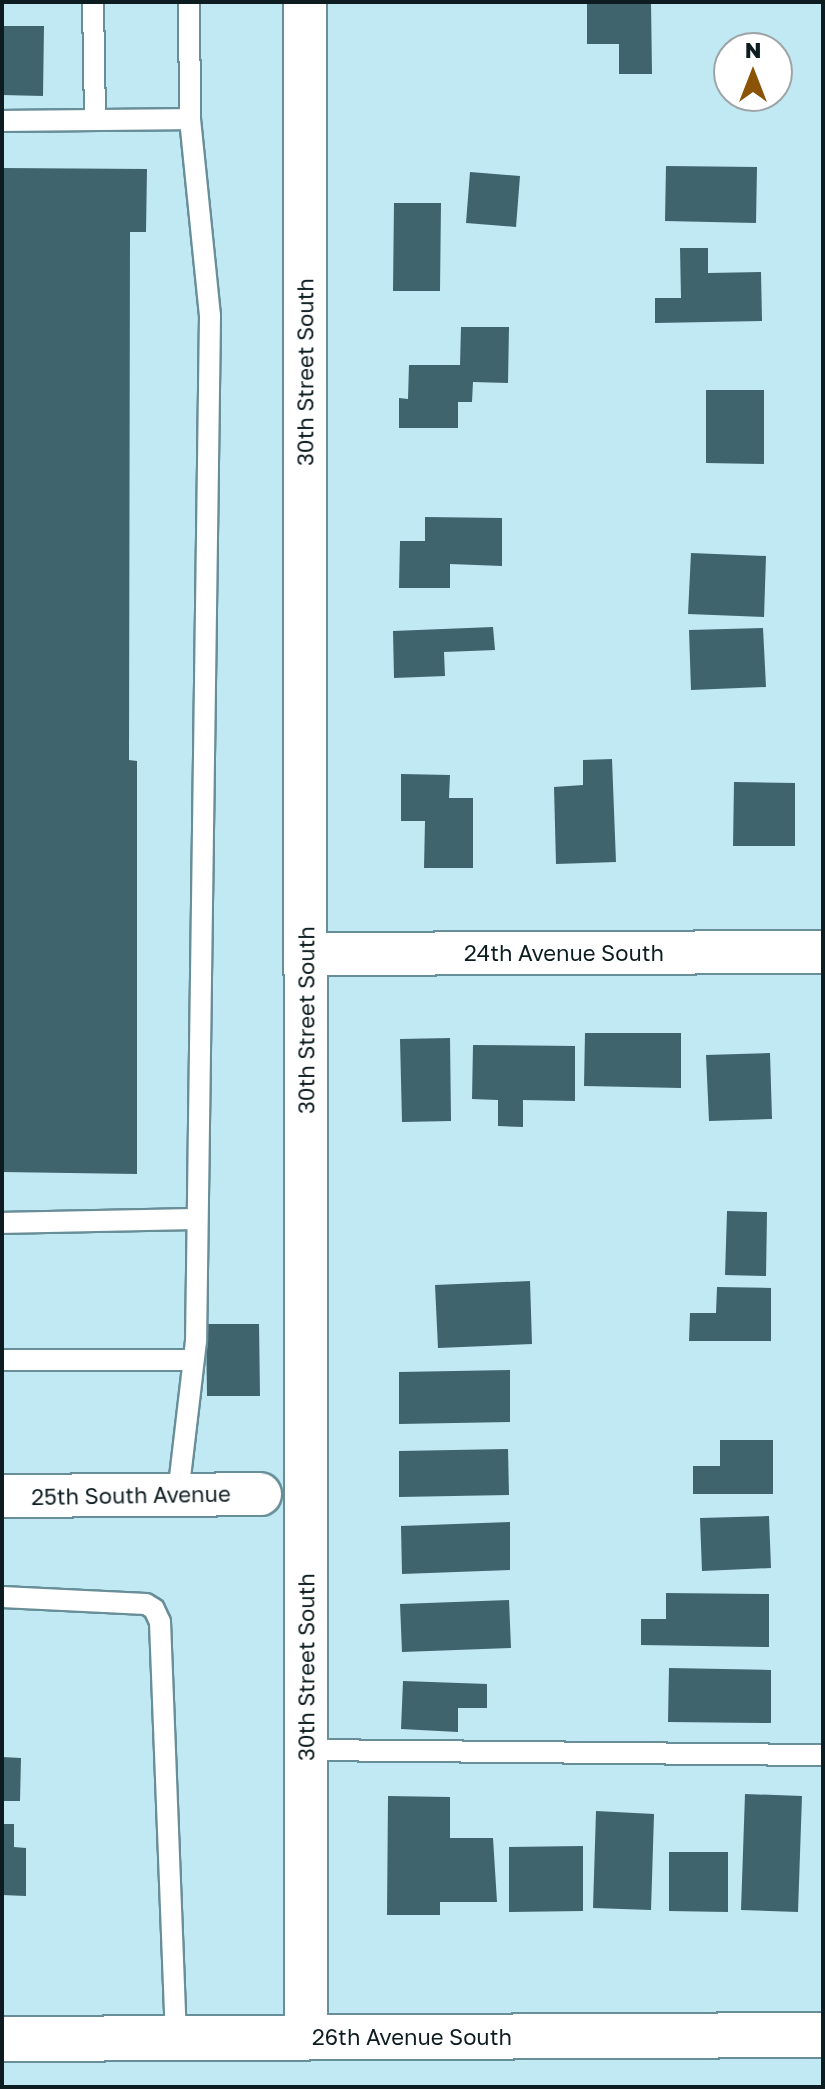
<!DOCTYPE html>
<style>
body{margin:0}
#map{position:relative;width:825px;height:2089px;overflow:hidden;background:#c0e9f3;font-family:"Golos Text",sans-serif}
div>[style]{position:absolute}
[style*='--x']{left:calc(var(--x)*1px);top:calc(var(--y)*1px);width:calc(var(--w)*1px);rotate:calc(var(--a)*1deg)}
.building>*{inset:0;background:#3f646d}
.roads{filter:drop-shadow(2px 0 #688e98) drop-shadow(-2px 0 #688e98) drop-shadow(0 2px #688e98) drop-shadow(0 -2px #688e98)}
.service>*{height:20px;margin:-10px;padding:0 10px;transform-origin:10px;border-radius:10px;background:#fff}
.minor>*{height:42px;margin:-21px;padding:0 21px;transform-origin:21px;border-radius:21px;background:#fff}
.tertiary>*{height:44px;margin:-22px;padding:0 22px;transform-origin:22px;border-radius:22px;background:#fff}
span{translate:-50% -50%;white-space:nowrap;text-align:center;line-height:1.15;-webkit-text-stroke:8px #fff;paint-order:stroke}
.street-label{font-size:22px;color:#0d1c20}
.frame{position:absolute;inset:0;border:4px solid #0d1c20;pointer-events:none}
.north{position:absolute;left:713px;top:32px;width:80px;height:80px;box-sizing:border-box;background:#fff;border:2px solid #9ea4a6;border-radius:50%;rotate:0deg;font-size:22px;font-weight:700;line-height:32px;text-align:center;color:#0d1c20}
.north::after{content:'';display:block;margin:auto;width:28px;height:36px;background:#8a5305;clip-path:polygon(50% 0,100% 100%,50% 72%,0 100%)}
</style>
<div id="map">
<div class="building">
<div style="clip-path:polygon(587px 2px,651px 2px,652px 74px,619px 74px,619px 44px,587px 44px)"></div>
<div style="clip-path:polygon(2px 26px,44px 26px,43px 96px,2px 95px)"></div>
<div style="clip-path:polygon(666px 166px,757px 167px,756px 223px,665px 221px)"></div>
<div style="clip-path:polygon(2px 168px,147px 169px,146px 232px,130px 232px,129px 760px,137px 761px,137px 1174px,2px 1172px)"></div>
<div style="clip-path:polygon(470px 172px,520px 176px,516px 227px,466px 223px)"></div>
<div style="clip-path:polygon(394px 203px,441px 203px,440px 291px,393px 291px)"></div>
<div style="clip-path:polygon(680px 248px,708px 248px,708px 273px,761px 272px,762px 321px,655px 323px,655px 298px,681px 298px)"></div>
<div style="clip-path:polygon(461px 327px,509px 327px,508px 383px,473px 382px,472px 402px,458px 402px,458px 428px,399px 428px,399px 398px,408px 399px,409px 365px,460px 365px)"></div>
<div style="clip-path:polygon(706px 390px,764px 390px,764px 464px,706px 463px)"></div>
<div style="clip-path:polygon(425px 517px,502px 518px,502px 566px,450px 564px,450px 588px,399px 588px,400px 541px,425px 541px)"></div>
<div style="clip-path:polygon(691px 553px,766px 556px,764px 617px,688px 614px)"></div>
<div style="clip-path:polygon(493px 627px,495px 650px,444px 652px,445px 676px,394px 678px,393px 631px)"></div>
<div style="clip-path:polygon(763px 628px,766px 687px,691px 690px,689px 630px)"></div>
<div style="clip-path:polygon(612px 759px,616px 862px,556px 864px,554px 787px,583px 785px,583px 760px)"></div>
<div style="clip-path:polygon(401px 774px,450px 775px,449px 798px,473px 798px,473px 868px,424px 868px,425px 821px,401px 821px)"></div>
<div style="clip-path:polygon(734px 782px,795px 783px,795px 846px,733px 846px)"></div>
<div style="clip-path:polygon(585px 1033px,681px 1033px,681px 1088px,584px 1086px)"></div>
<div style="clip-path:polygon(450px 1038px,451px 1121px,402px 1122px,400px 1039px)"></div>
<div style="clip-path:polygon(473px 1045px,575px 1046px,575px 1101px,523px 1100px,523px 1127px,498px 1126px,498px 1100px,472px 1099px)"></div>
<div style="clip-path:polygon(770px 1053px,772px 1119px,709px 1121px,706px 1055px)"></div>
<div style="clip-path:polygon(727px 1211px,767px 1212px,766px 1276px,725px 1275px)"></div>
<div style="clip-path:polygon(530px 1281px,532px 1344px,438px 1348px,435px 1285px)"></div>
<div style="clip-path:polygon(717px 1287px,771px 1288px,771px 1341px,689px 1341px,690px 1313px,716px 1313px)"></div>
<div style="clip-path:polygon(206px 1324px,259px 1324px,260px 1396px,207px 1396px)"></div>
<div style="clip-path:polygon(510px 1370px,510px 1422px,399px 1424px,399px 1372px)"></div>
<div style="clip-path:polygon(720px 1440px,773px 1440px,773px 1494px,693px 1494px,693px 1466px,720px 1466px)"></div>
<div style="clip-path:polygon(508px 1449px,509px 1495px,399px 1497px,399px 1451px)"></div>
<div style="clip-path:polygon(769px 1516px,771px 1568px,702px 1571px,700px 1518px)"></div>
<div style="clip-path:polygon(510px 1522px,510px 1570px,402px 1574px,401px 1526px)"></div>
<div style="clip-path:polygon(666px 1593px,769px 1594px,769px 1647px,641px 1645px,641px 1619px,666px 1619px)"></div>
<div style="clip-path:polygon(509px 1600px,511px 1648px,402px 1652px,400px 1604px)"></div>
<div style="clip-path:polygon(669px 1668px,771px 1670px,771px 1723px,668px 1722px)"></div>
<div style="clip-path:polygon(403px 1681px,487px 1684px,487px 1708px,458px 1708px,458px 1732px,401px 1729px)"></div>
<div style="clip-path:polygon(2px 1757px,21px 1758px,20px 1801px,2px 1801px)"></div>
<div style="clip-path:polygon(745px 1794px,802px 1796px,798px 1912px,741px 1910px)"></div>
<div style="clip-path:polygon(388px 1796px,450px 1797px,450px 1838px,493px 1838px,497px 1902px,440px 1902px,440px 1915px,387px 1915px)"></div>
<div style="clip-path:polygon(596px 1811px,654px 1814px,651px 1910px,593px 1908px)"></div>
<div style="clip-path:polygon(2px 1824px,14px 1824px,14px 1847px,26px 1848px,26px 1896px,2px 1895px)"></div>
<div style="clip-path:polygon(583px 1846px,583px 1911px,509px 1912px,509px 1847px)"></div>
<div style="clip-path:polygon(669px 1852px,728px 1852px,728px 1912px,669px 1911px)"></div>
</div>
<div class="roads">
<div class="service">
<div style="--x:93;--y:2;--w:118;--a:89"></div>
<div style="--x:189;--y:2;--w:117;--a:89.5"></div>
<div style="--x:2;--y:121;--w:188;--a:-0.6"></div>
<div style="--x:190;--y:119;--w:198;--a:84.2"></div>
<div style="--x:210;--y:316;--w:1025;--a:90.78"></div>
<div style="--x:196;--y:1341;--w:155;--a:96.7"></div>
<div style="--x:2;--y:1223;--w:195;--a:-1.2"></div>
<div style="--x:2;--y:1360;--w:191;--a:0"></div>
<div style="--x:2;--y:1597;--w:144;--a:2.8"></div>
<div style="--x:146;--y:1604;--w:9;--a:32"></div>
<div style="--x:154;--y:1609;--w:14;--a:65"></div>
<div style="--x:160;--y:1622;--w:416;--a:87.8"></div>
<div style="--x:307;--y:1750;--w:516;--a:0.56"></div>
</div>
<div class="minor">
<div style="--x:305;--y:2;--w:2035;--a:89.97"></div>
<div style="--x:306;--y:954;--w:517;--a:-0.22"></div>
<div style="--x:2;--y:1496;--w:258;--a:-0.4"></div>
</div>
<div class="tertiary">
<div style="--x:2;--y:2039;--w:821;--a:-0.28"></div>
</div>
</div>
<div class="street-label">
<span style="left:305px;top:372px;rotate:-90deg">30th Street South</span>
<span style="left:564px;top:953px">24th Avenue South</span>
<span style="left:306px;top:1020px;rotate:-90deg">30th Street South</span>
<span style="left:131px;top:1495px;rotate:-1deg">25th South Avenue</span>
<span style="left:306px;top:1667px;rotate:-90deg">30th Street South</span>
<span style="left:412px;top:2037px">26th Avenue South</span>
</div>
<div class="frame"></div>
<div class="north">N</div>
</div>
